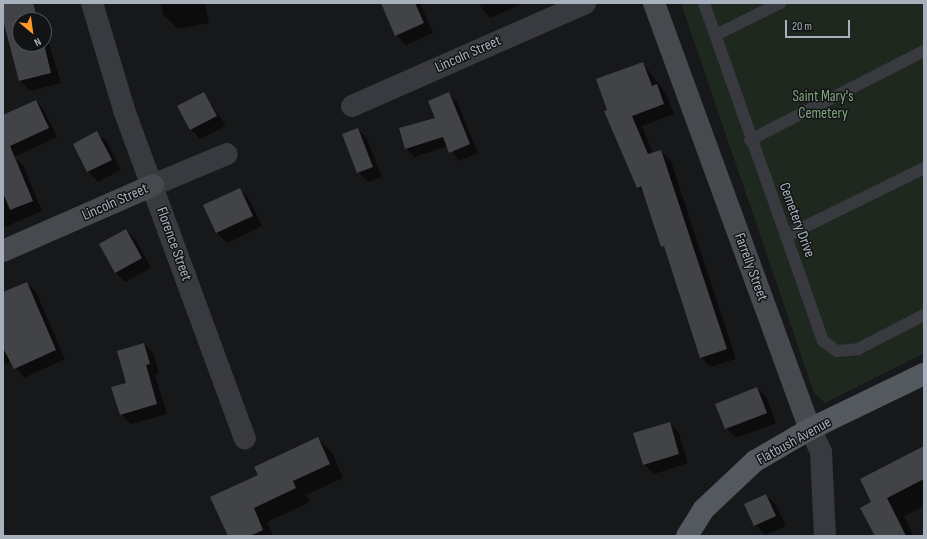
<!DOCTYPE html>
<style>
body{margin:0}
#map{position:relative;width:927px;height:539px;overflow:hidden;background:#17181a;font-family:"Sofia Sans Condensed",sans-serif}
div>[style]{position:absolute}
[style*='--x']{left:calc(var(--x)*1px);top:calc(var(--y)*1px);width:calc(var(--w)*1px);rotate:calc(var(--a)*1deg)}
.green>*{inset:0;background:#1f281f}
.shadow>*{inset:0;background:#0007}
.building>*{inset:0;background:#414347}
.lane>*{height:12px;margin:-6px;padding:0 6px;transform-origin:6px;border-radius:6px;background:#383a3f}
.street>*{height:22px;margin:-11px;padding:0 11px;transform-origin:11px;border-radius:11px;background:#383a3f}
.secondary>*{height:22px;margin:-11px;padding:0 11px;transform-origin:11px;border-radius:11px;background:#464a4f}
.primary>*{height:22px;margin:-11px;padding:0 11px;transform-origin:11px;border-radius:11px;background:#54585f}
span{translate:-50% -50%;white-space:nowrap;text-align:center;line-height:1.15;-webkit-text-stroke:3px #121315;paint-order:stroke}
.street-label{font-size:15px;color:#a8b1bb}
.park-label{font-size:15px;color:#81a77e}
.frame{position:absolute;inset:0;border:4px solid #a8b1bb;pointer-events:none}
.north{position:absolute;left:12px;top:12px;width:40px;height:40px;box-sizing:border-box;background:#121315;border:1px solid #4e5257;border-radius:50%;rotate:151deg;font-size:11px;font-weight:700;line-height:16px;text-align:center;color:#a8b1bb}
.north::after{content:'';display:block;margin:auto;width:14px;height:18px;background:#ff992a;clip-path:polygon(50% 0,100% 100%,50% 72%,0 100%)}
.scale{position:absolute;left:785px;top:20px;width:65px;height:18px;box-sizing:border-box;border:2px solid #a8b1bb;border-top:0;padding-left:5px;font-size:12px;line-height:14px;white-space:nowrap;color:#a8b1bb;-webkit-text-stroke:3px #121315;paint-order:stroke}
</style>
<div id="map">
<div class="green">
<div style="clip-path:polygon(681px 3px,924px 3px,924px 353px,825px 403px,814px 393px)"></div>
</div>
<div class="shadow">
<div style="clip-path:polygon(3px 3px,32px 3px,36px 20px,20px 20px,20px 44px,44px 44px,44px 27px,61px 83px,30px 91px,20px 81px)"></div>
<div style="clip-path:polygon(161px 3px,205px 3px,209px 23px,178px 29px,163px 15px)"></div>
<div style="clip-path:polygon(382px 3px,420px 3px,433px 33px,406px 45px,396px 35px)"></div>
<div style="clip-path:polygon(478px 3px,524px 3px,490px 18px)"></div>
<div style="clip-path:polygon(643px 63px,667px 95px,674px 114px,642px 126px,653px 154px,661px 151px,671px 161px,736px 359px,710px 367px,701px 357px,667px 251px,608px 111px)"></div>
<div style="clip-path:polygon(204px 93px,226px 126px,200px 139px,190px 129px)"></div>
<div style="clip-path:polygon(449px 94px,457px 102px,478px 153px,459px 161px,448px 146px,414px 157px,406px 148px,436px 118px)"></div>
<div style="clip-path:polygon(36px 101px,44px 110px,57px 137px,14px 157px,23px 165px,42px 211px,3px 228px,3px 160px,14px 155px,3px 138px,3px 116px)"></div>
<div style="clip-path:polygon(358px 129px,367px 139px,382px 177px,368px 182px,358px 172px)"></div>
<div style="clip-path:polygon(97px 133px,107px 142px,121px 170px,98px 182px,88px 172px,74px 144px)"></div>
<div style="clip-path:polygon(239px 189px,249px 199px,262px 226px,227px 243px,217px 233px)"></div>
<div style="clip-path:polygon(126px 230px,136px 240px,151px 268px,125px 282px,115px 272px)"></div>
<div style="clip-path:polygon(27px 283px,36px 292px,65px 359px,24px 378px,11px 361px,3px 365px,3px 293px)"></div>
<div style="clip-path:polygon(144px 344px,154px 354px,159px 374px,155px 375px,167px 414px,131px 424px,121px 414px)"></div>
<div style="clip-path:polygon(757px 388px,767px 398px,776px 423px,736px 438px,726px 428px)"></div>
<div style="clip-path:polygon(670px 423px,679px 433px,688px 463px,654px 474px,644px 464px)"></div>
<div style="clip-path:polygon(318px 439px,332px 453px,343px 478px,306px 495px,310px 502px,267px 522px,273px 536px,229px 536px,259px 475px)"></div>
<div style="clip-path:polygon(924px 447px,924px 506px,904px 516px,914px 536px,876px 536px,873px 502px)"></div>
<div style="clip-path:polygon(766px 495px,776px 505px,786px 526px,765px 535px,755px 525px)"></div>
</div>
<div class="building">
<div style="clip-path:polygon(3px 3px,33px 3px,38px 20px,20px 20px,20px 44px,44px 44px,51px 73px,19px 81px,3px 20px)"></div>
<div style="clip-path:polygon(381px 3px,415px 3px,424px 23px,395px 36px)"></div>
<div style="clip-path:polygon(643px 62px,652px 86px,657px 84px,664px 104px,632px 116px,648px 154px,661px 150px,727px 349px,700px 358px,664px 246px,661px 247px,641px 186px,637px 188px,604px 111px,607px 110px,596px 79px)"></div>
<div style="clip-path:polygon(204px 92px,217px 116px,190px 130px,177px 106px)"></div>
<div style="clip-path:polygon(449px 92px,470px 144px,449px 153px,443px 137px,405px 149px,399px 128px,435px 118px,428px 101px)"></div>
<div style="clip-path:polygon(36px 100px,49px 128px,10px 146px,33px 201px,10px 210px,3px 193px,3px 115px)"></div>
<div style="clip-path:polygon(358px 128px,373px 167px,357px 173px,342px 134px)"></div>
<div style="clip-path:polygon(97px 131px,112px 160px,87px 172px,73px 144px)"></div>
<div style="clip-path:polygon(240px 188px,253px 216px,216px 233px,203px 205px)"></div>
<div style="clip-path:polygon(126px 229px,142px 258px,115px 273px,99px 244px)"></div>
<div style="clip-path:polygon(27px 282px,56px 350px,14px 369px,3px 348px,3px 292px)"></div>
<div style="clip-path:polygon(144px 343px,150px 364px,146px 365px,157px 404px,120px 415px,111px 387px,126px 383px,117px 351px)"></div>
<div style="clip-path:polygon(757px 387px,767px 413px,725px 429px,715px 404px)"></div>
<div style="clip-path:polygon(670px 422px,679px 454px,643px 465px,633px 433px)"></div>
<div style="clip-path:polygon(318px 437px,330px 464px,293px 481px,296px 488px,254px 508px,263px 530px,250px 536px,228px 536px,210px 497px,258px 475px,254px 467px)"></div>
<div style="clip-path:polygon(924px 446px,924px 479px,887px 498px,906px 536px,875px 536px,860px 508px,871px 502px,860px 479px)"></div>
<div style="clip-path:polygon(766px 494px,776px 516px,754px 526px,744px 504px)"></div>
</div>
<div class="lane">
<div style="--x:704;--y:3;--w:358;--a:70.6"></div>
<div style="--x:823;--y:341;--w:17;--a:36"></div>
<div style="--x:837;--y:351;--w:21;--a:-5"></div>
<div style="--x:858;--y:349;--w:74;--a:-27.3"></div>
<div style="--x:716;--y:35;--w:72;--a:-26.6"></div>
<div style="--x:750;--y:140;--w:195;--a:-27.1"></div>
<div style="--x:786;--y:236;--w:154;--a:-26.2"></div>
</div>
<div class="street">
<div style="--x:92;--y:3;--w:112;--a:73.3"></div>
<div style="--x:124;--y:110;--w:350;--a:69.8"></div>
<div style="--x:352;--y:106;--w:255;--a:-23.8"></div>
<div style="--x:153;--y:185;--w:80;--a:-22.7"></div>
<div style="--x:810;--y:429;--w:25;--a:64"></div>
<div style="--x:821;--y:452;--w:84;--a:87.3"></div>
</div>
<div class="secondary">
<div style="--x:654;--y:3;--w:454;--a:69.9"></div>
<div style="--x:3;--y:251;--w:164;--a:-23.7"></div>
</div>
<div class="primary">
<div style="--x:687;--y:536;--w:32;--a:-58"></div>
<div style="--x:704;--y:509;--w:70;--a:-43.3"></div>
<div style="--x:755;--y:461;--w:64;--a:-30.2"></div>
<div style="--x:810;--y:429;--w:127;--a:-25.8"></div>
</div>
<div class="street-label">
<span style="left:468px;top:54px;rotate:-24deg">Lincoln Street</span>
<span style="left:115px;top:202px;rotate:-24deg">Lincoln Street</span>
<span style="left:797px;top:220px;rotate:70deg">Cemetery Drive</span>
<span style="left:174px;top:244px;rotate:70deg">Florence Street</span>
<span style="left:751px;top:267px;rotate:70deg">Farrelly Street</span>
<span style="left:794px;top:441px;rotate:-29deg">Flatbush Avenue</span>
</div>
<div class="park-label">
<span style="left:823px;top:105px">Saint Mary's<br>Cemetery</span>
</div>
<div class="frame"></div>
<div class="north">N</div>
<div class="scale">20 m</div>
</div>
